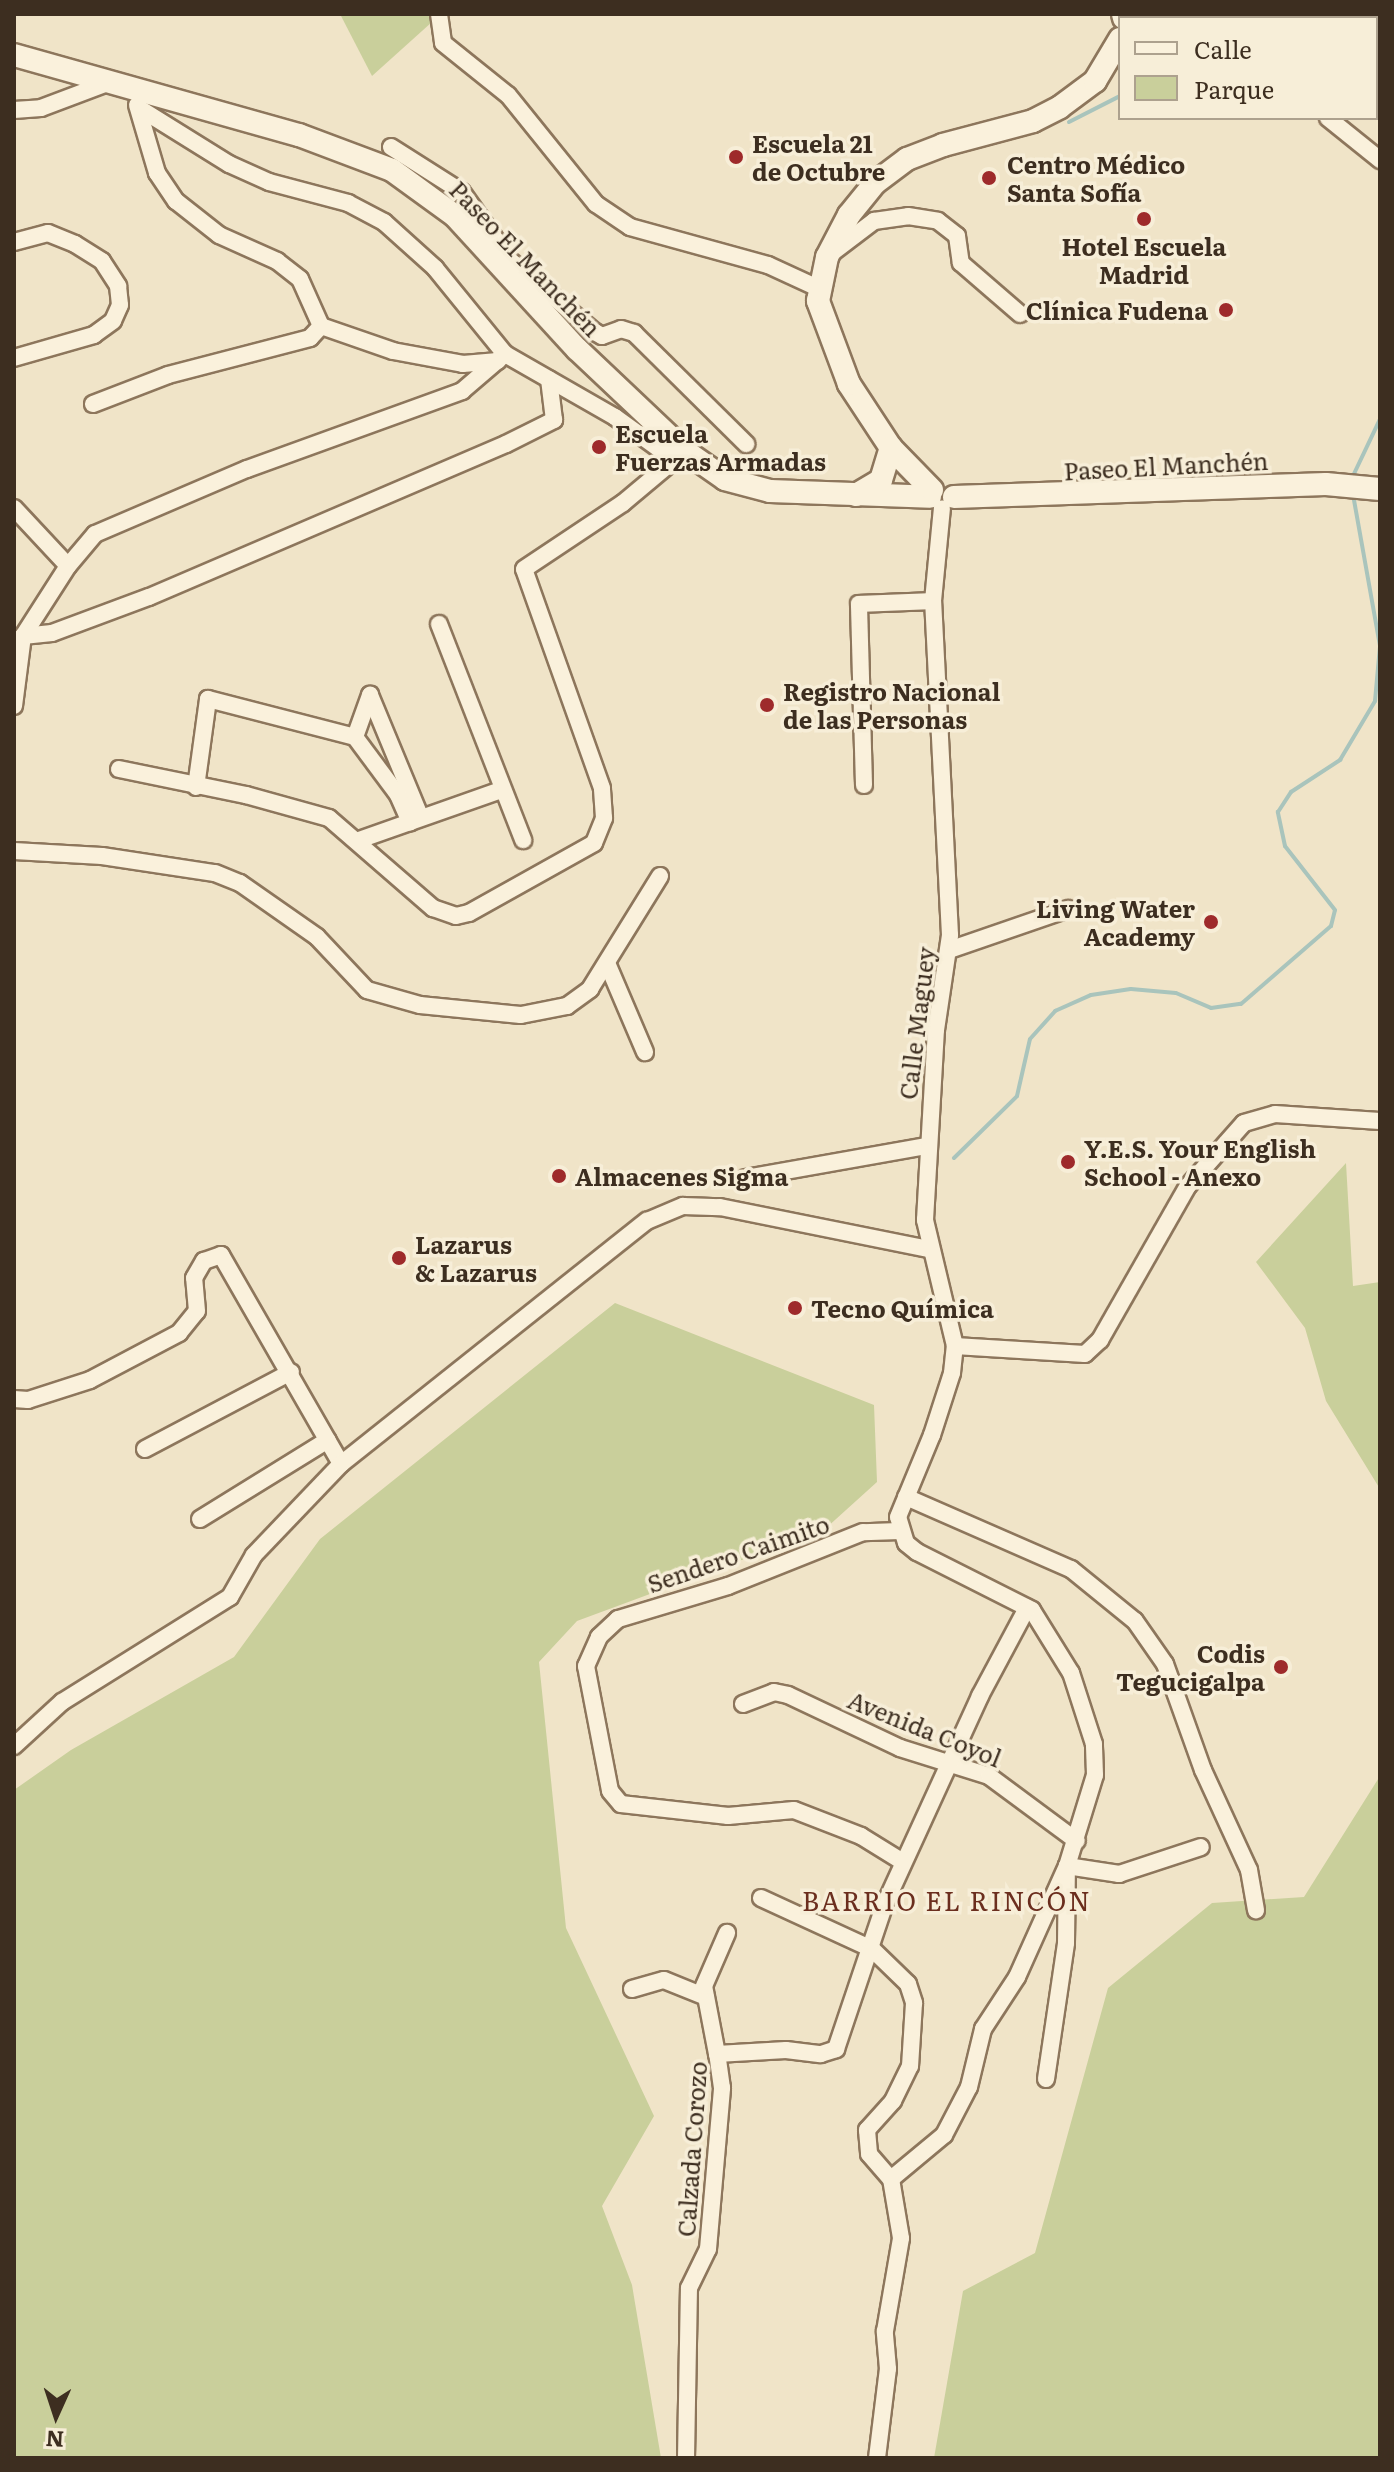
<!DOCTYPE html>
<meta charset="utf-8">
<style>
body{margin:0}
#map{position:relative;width:1394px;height:2472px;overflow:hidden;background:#f0e4c8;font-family:Literata,serif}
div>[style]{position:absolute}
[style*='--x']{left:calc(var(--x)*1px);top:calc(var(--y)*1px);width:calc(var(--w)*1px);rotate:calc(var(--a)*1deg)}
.green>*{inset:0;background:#c9cf9b}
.stream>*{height:4px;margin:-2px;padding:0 2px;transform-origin:2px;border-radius:2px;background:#a9c4bc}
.roads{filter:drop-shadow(2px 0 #8d765c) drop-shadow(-2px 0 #8d765c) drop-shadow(0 2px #8d765c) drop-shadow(0 -2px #8d765c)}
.street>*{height:16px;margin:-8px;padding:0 8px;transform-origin:8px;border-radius:8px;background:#faf1dc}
.secondary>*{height:22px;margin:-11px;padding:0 11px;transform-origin:11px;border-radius:11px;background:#faf1dc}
.dots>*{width:22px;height:22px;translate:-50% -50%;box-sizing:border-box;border:4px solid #f7eed8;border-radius:50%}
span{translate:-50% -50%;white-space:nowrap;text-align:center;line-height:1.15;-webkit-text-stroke:7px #f7eed8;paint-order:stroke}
.poi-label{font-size:24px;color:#3d2e20;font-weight:700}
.left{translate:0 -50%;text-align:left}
.right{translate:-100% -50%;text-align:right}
.street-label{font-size:24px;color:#3d2e20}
.neighbourhood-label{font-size:26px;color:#6b2e1e;letter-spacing:2px}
.frame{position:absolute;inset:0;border:16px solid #3d2e20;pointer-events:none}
.legend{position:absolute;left:1118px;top:16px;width:260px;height:104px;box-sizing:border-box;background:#f7eed8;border:2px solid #ada18e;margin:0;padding:10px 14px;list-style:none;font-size:24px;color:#3d2e20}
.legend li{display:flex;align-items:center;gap:16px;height:40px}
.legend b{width:40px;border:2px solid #ada18e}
.north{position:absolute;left:16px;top:2376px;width:80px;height:80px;-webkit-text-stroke:6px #f7eed8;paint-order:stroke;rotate:183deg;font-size:22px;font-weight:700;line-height:32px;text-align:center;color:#3d2e20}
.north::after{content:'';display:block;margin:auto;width:28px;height:36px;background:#3d2e20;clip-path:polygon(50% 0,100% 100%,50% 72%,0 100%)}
</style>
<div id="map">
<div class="green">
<div style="clip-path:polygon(340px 14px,431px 14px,432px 22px,372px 76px)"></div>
<div style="clip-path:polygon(1346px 1163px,1353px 1286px,1380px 1282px,1380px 1489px,1326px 1401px,1305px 1328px,1256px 1262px)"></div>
<div style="clip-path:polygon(615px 1303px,874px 1405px,877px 1482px,825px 1529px,577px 1621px,539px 1662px,566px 1928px,654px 2116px,602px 2206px,632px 2285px,661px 2458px,14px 2458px,14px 1790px,71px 1750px,234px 1657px,320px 1539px)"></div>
<div style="clip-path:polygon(1380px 1776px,1380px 2458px,934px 2458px,963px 2291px,1035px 2253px,1108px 1988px,1212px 1903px,1304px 1897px)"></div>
</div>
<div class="stream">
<div style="--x:1190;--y:18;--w:4;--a:-63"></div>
<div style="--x:1069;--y:122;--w:57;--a:-27"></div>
<div style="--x:1352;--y:478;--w:65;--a:-64.6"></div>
<div style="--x:954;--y:1158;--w:88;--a:-44.5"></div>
<div style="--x:1017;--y:1096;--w:58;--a:-77.2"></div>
<div style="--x:1030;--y:1039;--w:38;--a:-48"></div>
<div style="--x:1055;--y:1011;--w:39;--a:-24"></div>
<div style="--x:1091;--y:995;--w:40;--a:-8.5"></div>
<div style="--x:1131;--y:989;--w:45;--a:5.1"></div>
<div style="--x:1176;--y:993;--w:38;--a:23"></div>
<div style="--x:1211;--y:1008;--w:30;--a:-8"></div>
<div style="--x:1241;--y:1004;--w:119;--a:-40.9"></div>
<div style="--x:1331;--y:926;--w:16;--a:-76"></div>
<div style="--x:1335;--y:910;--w:81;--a:-128"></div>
<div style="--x:1285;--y:846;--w:35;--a:-102"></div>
<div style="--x:1278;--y:812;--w:24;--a:-57"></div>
<div style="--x:1291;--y:792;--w:59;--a:-33.1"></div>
<div style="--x:1340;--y:760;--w:69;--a:-59.3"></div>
<div style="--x:1375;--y:701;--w:55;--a:-84.8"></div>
<div style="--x:1380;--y:646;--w:153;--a:-100.1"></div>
</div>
<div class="roads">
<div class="street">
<div style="--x:439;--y:14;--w:29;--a:82"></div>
<div style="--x:443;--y:43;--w:83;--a:38.7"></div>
<div style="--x:508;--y:95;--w:140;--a:51.1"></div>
<div style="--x:596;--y:204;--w:41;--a:34.1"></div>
<div style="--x:630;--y:227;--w:143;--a:15.4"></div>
<div style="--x:768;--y:265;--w:55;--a:24.7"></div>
<div style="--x:1240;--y:18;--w:4;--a:-63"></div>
<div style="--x:137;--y:105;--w:71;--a:73.6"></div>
<div style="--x:157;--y:173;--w:34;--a:56"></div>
<div style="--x:176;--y:201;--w:55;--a:38.3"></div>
<div style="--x:219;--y:235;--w:64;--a:24.1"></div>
<div style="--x:277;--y:261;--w:29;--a:38"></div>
<div style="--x:300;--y:279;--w:51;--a:65.9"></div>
<div style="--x:321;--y:326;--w:76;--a:19.1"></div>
<div style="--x:393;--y:351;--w:71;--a:10.5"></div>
<div style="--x:463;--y:364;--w:35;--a:-5"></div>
<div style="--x:139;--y:108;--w:106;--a:31.9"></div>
<div style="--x:229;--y:164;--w:44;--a:24.2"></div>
<div style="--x:269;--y:182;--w:82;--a:14.9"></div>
<div style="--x:348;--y:203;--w:41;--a:27.8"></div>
<div style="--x:384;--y:222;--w:69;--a:42"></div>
<div style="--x:435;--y:268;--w:111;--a:50.9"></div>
<div style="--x:505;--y:354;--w:127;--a:29.8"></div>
<div style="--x:615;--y:417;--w:72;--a:35.9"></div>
<div style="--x:14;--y:110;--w:27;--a:-4"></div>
<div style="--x:41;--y:108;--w:71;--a:-20.7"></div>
<div style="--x:1328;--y:118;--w:67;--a:38.9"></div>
<div style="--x:391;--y:147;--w:84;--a:32.4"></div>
<div style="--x:462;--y:192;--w:67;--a:54.7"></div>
<div style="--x:486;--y:240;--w:143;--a:40.2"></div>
<div style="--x:595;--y:332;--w:8;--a:30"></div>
<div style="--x:602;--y:336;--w:20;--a:-20"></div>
<div style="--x:621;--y:329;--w:14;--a:17"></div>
<div style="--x:634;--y:333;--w:158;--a:44.7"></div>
<div style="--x:14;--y:242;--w:35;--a:-15"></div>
<div style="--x:48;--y:233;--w:29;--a:22"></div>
<div style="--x:75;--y:244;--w:32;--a:32"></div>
<div style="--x:102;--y:261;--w:30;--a:57"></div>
<div style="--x:118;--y:286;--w:19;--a:84"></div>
<div style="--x:120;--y:305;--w:17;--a:114"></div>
<div style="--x:113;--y:321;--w:24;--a:144"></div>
<div style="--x:94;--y:335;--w:83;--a:164"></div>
<div style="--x:832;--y:253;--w:53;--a:-37.3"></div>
<div style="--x:874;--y:221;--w:34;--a:-8"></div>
<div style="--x:908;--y:216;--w:30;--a:9"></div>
<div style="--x:938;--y:221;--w:24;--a:38"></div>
<div style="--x:957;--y:236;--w:27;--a:82"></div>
<div style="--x:961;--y:263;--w:78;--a:40.8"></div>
<div style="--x:93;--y:404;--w:80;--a:-21.1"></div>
<div style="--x:168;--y:375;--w:147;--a:-14.6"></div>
<div style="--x:310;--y:338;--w:16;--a:-47"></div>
<div style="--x:14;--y:508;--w:79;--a:47"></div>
<div style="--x:439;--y:624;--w:232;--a:68.7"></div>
<div style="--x:23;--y:636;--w:29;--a:-6"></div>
<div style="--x:52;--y:633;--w:103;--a:-20.4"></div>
<div style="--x:149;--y:597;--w:388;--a:-23.2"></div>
<div style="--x:506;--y:444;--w:54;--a:-26.6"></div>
<div style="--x:554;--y:420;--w:41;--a:-97"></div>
<div style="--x:14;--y:706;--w:71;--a:-82.7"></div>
<div style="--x:23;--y:636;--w:83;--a:-57.3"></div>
<div style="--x:68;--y:566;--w:42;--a:-49.8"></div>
<div style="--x:95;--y:534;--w:165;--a:-23.2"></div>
<div style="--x:247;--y:469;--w:229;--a:-19.9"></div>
<div style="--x:462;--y:391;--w:57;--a:-40.7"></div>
<div style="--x:355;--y:737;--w:45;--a:-70.3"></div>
<div style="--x:370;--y:695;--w:131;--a:67.5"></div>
<div style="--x:119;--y:769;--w:130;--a:11.6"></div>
<div style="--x:246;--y:795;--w:86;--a:15.5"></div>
<div style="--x:329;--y:818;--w:138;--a:40.9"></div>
<div style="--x:433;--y:908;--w:24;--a:19"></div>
<div style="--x:456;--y:916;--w:13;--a:-13"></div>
<div style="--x:469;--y:913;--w:143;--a:-29.2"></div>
<div style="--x:594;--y:843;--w:27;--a:-68"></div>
<div style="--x:604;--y:818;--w:30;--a:-94"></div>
<div style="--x:602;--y:788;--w:232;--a:-109.6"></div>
<div style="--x:524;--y:569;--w:119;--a:-33.7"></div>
<div style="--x:623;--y:503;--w:81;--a:-40"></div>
<div style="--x:864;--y:785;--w:181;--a:-91.6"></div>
<div style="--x:859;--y:604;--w:74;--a:-2.3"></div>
<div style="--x:196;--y:787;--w:89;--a:-82.2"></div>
<div style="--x:208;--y:699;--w:152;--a:14.5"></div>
<div style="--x:355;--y:737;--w:72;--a:53.4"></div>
<div style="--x:398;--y:795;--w:30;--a:66"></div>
<div style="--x:359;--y:840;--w:151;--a:-19.4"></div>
<div style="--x:14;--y:851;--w:88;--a:3.3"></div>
<div style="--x:102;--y:856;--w:114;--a:8.6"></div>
<div style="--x:215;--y:873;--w:27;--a:22"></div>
<div style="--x:240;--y:883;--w:94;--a:35"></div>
<div style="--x:317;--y:937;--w:73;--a:46.7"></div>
<div style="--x:367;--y:990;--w:55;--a:15.8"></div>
<div style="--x:420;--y:1005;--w:101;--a:5.7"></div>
<div style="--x:521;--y:1015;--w:47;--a:-11.1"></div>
<div style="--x:567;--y:1006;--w:29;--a:-36"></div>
<div style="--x:590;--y:989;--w:133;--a:-58.2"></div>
<div style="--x:949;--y:950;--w:126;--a:-19"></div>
<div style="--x:607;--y:963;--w:97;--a:66.9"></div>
<div style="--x:746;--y:1178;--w:183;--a:-10.1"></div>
<div style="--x:955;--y:1346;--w:130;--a:3.5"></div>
<div style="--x:1085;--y:1354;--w:21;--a:-43"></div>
<div style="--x:1100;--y:1340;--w:177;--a:-60.3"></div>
<div style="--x:1188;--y:1186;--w:84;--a:-48.4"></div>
<div style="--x:1244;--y:1123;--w:32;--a:-16"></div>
<div style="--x:1275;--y:1114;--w:105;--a:3.8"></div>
<div style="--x:14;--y:1399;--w:14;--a:4"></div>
<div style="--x:28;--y:1400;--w:65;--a:-17.9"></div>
<div style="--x:90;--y:1380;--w:101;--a:-27.8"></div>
<div style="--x:179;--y:1333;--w:28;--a:-51"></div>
<div style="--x:197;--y:1311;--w:33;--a:-95"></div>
<div style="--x:194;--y:1278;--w:20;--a:-60"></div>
<div style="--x:204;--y:1261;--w:18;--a:-19"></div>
<div style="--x:221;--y:1255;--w:241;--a:60.1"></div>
<div style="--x:145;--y:1449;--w:165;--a:-27.8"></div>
<div style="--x:906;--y:1497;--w:180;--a:23.6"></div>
<div style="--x:1071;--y:1569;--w:82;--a:39.1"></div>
<div style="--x:1135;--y:1621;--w:52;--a:55.1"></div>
<div style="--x:1165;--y:1664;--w:113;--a:70.3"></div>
<div style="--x:1203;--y:1770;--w:110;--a:65.3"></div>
<div style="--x:1249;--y:1870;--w:41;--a:80.1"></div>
<div style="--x:200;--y:1519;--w:150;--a:-31.7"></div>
<div style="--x:900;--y:1531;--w:37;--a:178"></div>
<div style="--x:863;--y:1532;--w:145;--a:158.2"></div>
<div style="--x:728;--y:1586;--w:115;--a:163.3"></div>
<div style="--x:618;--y:1619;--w:26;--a:137"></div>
<div style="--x:599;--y:1637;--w:32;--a:114"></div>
<div style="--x:586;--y:1666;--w:127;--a:79.1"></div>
<div style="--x:610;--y:1791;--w:17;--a:50"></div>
<div style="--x:621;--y:1804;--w:108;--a:6.4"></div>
<div style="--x:728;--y:1816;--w:66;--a:-5.2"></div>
<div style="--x:794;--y:1810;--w:72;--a:21.2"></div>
<div style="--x:861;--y:1836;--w:49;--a:31.8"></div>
<div style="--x:743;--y:1704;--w:33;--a:-21"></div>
<div style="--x:774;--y:1692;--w:14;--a:12"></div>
<div style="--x:788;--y:1695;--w:124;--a:25.3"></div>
<div style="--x:900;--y:1748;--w:93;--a:17.5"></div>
<div style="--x:989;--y:1776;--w:109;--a:36.5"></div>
<div style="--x:14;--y:1746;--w:65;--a:-42.5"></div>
<div style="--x:62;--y:1702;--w:198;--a:-32"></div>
<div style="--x:230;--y:1597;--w:48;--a:-60.3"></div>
<div style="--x:254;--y:1555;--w:126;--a:-46.3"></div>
<div style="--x:341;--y:1464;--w:391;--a:-38.5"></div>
<div style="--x:647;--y:1221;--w:39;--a:-23"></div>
<div style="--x:683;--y:1206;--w:37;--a:2"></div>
<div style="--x:720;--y:1207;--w:212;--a:11.4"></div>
<div style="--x:761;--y:1898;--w:122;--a:24.7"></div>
<div style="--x:872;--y:1949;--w:50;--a:44.2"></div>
<div style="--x:908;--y:1984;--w:20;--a:72"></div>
<div style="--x:914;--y:2003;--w:63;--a:93.6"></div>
<div style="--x:910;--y:2066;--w:39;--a:116"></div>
<div style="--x:893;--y:2101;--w:39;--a:132"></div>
<div style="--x:867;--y:2130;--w:24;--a:85"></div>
<div style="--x:869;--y:2154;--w:33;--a:49"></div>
<div style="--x:632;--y:1989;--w:33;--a:-16"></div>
<div style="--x:664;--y:1980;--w:45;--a:22"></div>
<div style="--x:717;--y:2054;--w:69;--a:-100.8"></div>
<div style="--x:704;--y:1986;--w:58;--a:-66.5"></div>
<div style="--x:1046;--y:2079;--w:137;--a:-81.6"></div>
<div style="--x:1066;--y:1943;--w:77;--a:-89.3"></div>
<div style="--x:1067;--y:1866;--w:53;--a:8.7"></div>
<div style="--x:1119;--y:1874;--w:86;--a:-18.2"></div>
<div style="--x:891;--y:2179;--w:69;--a:-39.7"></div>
<div style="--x:944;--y:2135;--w:54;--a:-62.5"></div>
<div style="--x:969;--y:2087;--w:60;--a:-76.4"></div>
<div style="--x:983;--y:2029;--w:62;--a:-56.8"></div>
<div style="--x:1017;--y:1977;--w:122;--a:-65.8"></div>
<div style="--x:1067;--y:1866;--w:95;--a:-72.9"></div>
<div style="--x:1095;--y:1775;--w:31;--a:-92"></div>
<div style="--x:1094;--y:1744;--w:75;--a:-107.9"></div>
<div style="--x:1071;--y:1673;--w:74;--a:-121.8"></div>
<div style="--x:1032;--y:1610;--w:129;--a:-153.2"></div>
<div style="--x:917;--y:1552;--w:14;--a:-141"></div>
<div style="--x:906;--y:1543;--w:27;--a:-107"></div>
<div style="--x:898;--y:1517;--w:89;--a:-67.5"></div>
<div style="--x:932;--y:1435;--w:65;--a:-72.1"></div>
<div style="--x:952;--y:1373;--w:27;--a:-84"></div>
<div style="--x:955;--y:1346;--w:130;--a:-103.4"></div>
<div style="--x:925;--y:1220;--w:190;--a:-86.7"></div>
<div style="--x:936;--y:1030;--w:96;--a:-81.6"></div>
<div style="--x:950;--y:935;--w:334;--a:-92.9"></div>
<div style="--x:933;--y:601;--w:93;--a:-84.5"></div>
<div style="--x:686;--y:2458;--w:170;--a:-89"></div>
<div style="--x:689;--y:2288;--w:43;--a:-64"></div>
<div style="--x:708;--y:2249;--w:162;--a:-85"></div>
<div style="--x:722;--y:2088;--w:34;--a:-98"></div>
<div style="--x:717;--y:2054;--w:69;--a:-3.3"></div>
<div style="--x:786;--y:2050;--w:35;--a:7"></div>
<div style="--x:821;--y:2054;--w:16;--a:-18"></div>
<div style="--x:836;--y:2049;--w:151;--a:-71.4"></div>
<div style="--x:884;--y:1906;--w:231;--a:-65.4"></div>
<div style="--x:980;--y:1696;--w:100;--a:-61.9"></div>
<div style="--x:877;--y:2458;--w:90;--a:-83"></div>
<div style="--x:888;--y:2369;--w:38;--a:-95"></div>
<div style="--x:885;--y:2331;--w:94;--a:-80.2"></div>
<div style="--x:901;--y:2238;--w:60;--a:-99.6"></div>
</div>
<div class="secondary">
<div style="--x:1123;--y:14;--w:4;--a:76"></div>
<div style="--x:14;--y:55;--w:296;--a:15.7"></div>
<div style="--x:299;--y:135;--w:99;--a:20.6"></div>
<div style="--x:392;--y:170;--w:78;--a:36.1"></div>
<div style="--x:455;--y:216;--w:180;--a:47.5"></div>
<div style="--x:577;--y:349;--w:149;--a:43.4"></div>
<div style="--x:685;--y:451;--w:49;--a:35"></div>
<div style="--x:725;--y:479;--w:47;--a:14.9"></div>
<div style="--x:770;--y:491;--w:160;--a:2.1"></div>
<div style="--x:932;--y:490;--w:59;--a:-134.3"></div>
<div style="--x:891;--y:448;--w:77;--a:-123.3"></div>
<div style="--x:849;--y:384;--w:89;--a:-110.5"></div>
<div style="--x:818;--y:301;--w:45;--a:-78.4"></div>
<div style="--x:827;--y:257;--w:47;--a:-62.4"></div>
<div style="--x:849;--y:215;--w:41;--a:-50.9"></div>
<div style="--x:875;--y:183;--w:40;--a:-37"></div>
<div style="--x:907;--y:159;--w:39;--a:-21"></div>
<div style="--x:943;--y:145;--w:93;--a:-14.9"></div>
<div style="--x:1033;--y:121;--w:30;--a:-27"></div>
<div style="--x:1060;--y:107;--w:44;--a:-36.6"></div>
<div style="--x:1095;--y:81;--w:49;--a:-59.2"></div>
<div style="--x:856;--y:495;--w:29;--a:-31"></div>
<div style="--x:881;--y:480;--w:34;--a:-73"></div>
<div style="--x:954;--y:497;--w:372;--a:-2"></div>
<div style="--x:1326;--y:484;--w:54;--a:5.3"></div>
</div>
</div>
<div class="dots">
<div style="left:736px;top:157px;background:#9e2a2b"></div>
<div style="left:989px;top:178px;background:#9e2a2b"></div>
<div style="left:1144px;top:219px;background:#9e2a2b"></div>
<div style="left:1226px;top:310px;background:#9e2a2b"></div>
<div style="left:599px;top:447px;background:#9e2a2b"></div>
<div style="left:767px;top:705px;background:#9e2a2b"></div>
<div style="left:1211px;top:922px;background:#9e2a2b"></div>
<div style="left:1068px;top:1162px;background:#9e2a2b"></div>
<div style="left:559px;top:1176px;background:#9e2a2b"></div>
<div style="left:399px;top:1258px;background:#9e2a2b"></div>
<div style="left:795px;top:1308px;background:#9e2a2b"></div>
<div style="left:1281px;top:1667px;background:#9e2a2b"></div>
</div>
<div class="poi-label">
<span class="left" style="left:752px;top:157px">Escuela 21<br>de Octubre</span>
<span class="left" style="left:1007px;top:178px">Centro Médico<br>Santa Sofía</span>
<span style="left:1144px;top:260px">Hotel Escuela<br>Madrid</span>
<span class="right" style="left:1208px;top:310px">Clínica Fudena</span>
<span class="left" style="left:615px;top:447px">Escuela<br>Fuerzas Armadas</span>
<span class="left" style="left:783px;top:705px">Registro Nacional<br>de las Personas</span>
<span class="right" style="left:1195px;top:922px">Living Water<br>Academy</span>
<span class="left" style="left:1084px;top:1162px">Y.E.S. Your English<br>School - Anexo</span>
<span class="left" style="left:575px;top:1176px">Almacenes Sigma</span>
<span class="left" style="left:415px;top:1258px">Lazarus<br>&amp; Lazarus</span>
<span class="left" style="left:811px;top:1308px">Tecno Química</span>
<span class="right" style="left:1265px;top:1667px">Codis<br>Tegucigalpa</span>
</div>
<div class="street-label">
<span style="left:526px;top:258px;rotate:46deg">Paseo El Manchén</span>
<span style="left:1166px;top:465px;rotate:-3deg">Paseo El Manchén</span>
<span style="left:916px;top:1023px;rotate:-83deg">Calle Maguey</span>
<span style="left:738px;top:1553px;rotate:-19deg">Sendero Caimito</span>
<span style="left:925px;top:1728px;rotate:22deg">Avenida Coyol</span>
<span style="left:691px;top:2149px;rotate:-86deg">Calzada Corozo</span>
</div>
<div class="neighbourhood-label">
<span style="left:947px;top:1900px">BARRIO EL RINCÓN</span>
</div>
<div class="frame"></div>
<ul class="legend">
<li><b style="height:10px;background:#faf1dc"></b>Calle</li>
<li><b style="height:22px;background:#c9cf9b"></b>Parque</li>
</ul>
<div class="north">N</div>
</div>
